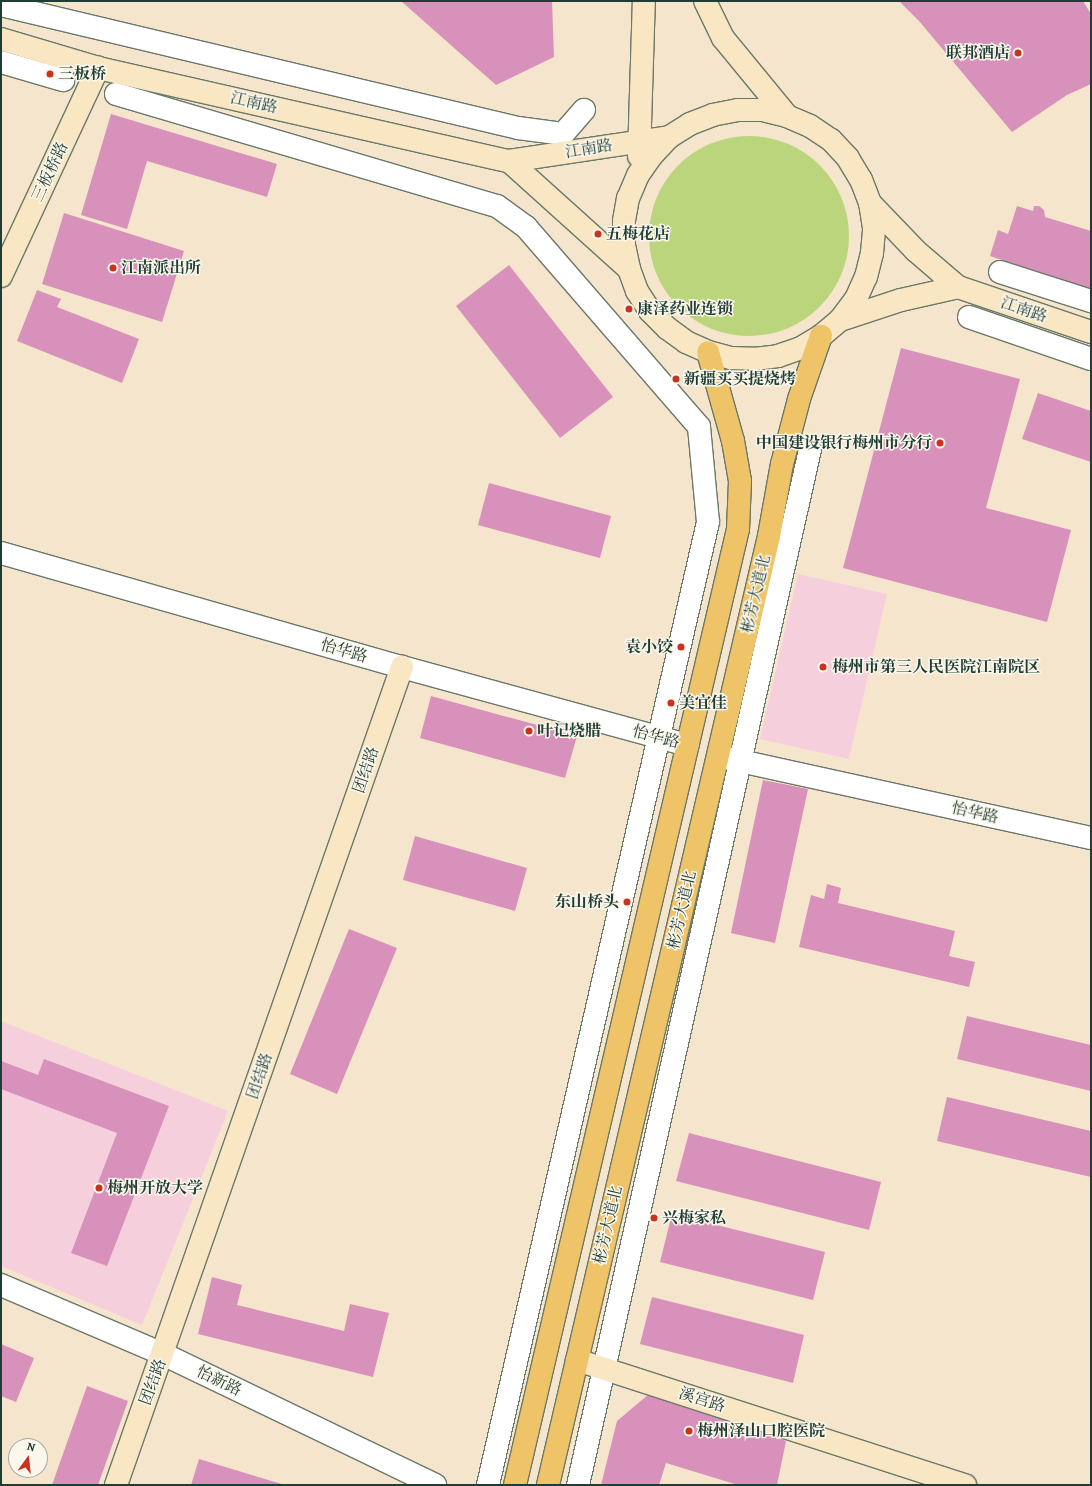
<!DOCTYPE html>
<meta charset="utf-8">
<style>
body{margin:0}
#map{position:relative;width:1092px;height:1486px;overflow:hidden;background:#f5e5cc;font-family:Alegreya,"Noto Serif SC",serif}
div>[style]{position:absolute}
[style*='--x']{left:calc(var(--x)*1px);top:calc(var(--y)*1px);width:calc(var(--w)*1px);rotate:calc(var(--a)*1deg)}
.built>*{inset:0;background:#f5cfdc}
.green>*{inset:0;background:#bad57b}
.round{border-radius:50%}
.building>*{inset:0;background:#d891ba}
.roads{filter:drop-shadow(1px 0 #6a7869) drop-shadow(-1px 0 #6a7869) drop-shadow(0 1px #6a7869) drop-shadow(0 -1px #6a7869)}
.street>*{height:22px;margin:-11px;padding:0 11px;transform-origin:11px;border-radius:11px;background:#fff}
.secondary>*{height:22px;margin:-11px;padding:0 11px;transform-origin:11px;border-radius:11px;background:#f9e7c3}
.primary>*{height:22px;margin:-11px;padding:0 11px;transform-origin:11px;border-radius:11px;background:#efc469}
.dots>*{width:11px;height:11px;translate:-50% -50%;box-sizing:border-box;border:2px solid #fbf7ec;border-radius:50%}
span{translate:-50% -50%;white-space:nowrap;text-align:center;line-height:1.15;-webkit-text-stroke:3px #fbf7ec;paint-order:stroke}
.poi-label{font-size:16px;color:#1f3d34;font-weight:700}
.right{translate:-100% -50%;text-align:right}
.left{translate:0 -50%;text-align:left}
.street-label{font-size:16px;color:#1f3d34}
.frame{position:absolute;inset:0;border:2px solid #1f3d34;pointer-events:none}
.north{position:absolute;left:8px;top:1438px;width:40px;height:40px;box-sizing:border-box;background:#fbf7ec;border:1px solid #a3ada2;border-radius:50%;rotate:15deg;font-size:11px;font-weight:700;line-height:16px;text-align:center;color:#1f3d34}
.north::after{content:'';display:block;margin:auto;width:14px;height:18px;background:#c8321e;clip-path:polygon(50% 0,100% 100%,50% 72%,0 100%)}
</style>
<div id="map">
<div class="built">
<div style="clip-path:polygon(798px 574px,887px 594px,849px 759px,760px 739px)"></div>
<div style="clip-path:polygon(1px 1021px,228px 1111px,142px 1325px,1px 1266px)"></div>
</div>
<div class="green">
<div class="round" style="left:649px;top:136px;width:200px;height:200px"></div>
</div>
<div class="building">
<div style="clip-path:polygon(401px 1px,552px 1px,554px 57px,496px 85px)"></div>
<div style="clip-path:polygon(899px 1px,1083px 1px,1091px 14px,1091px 84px,1067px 95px,1012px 132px,919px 21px)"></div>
<div style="clip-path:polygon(111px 114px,277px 164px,267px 197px,147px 161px,127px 229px,81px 215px)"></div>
<div style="clip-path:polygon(1017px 206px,1033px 211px,1034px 206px,1039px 206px,1044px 210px,1045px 217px,1091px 231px,1091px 289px,990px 256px,998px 230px,1008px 234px)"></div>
<div style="clip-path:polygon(64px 213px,184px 251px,162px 322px,42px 284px)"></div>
<div style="clip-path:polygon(509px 265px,613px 397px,560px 438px,456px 306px)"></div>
<div style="clip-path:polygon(37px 290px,61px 299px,57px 307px,139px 339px,122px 383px,17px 341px)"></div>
<div style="clip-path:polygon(901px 348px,1020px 379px,986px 508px,1071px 530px,1047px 622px,843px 568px)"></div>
<div style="clip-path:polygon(1038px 393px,1091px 411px,1091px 462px,1022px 439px)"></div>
<div style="clip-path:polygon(489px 483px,611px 516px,600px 558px,478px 525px)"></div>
<div style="clip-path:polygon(431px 696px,577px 736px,565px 778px,420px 738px)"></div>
<div style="clip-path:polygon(763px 780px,808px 789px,775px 943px,731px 933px)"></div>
<div style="clip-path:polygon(415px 836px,527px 868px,515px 911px,403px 880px)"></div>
<div style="clip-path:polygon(827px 884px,841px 888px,838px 903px,955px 931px,949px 956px,975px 962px,969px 987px,799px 947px,811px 895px,824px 899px)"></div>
<div style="clip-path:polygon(349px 929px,397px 948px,337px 1094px,290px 1074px)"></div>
<div style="clip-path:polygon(967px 1016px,1091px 1045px,1091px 1091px,957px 1059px)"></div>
<div style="clip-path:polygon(44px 1059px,169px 1106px,107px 1266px,71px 1253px,117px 1133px,1px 1089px,1px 1061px,38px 1075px)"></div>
<div style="clip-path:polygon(947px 1097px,1091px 1131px,1091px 1177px,937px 1141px)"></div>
<div style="clip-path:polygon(689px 1133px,881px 1182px,869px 1230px,676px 1181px)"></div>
<div style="clip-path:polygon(672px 1214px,825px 1252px,813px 1300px,660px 1262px)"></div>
<div style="clip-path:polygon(212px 1277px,242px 1285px,237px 1305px,344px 1331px,350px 1304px,389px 1313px,373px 1377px,198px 1334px)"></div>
<div style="clip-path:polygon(652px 1297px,804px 1335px,793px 1383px,640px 1344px)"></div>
<div style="clip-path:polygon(1px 1344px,34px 1358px,16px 1402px,1px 1396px)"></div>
<div style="clip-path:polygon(87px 1386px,128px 1401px,98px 1485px,52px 1485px)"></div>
<div style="clip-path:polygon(649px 1394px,697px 1402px,786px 1441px,777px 1485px,738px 1485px,666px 1463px,659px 1485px,601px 1485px,617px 1421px)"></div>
<div style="clip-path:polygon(199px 1459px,285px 1485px,191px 1485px)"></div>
</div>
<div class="roads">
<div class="street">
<div style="--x:1;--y:5;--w:531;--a:13.38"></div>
<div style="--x:518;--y:128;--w:45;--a:7.6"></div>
<div style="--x:563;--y:134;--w:32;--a:-49"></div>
<div style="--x:1;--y:62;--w:65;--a:16.2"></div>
<div style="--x:116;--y:94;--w:397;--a:16.4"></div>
<div style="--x:497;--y:206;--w:36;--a:36"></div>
<div style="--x:526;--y:227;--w:264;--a:49.1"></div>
<div style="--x:699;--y:427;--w:95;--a:84.6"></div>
<div style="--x:708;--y:522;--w:988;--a:102.87"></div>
<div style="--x:1000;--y:272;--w:96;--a:17.7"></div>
<div style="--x:969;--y:317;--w:129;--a:19"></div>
<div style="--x:1;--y:553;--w:417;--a:15.9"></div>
<div style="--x:402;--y:667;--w:296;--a:15.3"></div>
<div style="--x:727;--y:758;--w:373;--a:12.4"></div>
<div style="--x:1;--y:1285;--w:176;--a:23.1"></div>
<div style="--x:163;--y:1354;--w:302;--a:25.7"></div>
<div style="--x:578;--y:1485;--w:1061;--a:-77.37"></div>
</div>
<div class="secondary">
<div style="--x:705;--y:1;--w:41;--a:64.1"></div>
<div style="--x:723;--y:38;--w:101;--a:50.6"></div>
<div style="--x:1;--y:39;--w:101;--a:16.6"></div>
<div style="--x:98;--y:68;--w:421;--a:12.8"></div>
<div style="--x:509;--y:161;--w:162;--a:-8.5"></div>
<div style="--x:639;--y:156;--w:155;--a:-88.2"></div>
<div style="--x:509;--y:161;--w:161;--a:42"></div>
<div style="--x:870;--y:203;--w:66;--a:46.2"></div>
<div style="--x:916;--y:251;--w:55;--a:40.6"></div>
<div style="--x:958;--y:287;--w:140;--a:18.7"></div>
<div style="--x:1;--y:276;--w:230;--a:-65"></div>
<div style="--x:840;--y:320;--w:26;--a:-53"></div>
<div style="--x:856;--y:299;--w:24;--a:-66"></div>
<div style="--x:866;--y:277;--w:25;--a:-76"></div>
<div style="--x:872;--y:253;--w:25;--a:-85"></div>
<div style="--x:874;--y:228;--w:25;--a:-99"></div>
<div style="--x:870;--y:203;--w:25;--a:-111"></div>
<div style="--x:861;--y:180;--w:26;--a:-121"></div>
<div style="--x:848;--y:158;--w:25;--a:-133"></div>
<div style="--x:831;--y:140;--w:25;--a:-146"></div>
<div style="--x:810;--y:126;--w:25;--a:-157"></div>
<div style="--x:787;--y:116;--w:25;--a:-166"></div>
<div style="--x:763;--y:110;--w:25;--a:180"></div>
<div style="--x:738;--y:110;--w:25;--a:169"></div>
<div style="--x:713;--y:115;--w:25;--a:159"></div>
<div style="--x:690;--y:124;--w:25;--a:148"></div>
<div style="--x:669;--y:137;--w:25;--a:133"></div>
<div style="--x:652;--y:155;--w:24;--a:125"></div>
<div style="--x:638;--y:175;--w:25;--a:113"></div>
<div style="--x:628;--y:198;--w:23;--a:100"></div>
<div style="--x:624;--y:221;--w:24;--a:90"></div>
<div style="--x:624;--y:245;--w:25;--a:78"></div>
<div style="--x:629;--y:269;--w:23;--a:70"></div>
<div style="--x:637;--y:291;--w:24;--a:57"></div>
<div style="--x:650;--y:311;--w:24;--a:45"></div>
<div style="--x:667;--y:328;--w:24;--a:36"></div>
<div style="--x:686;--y:342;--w:24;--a:24"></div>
<div style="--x:708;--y:352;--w:24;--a:15"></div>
<div style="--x:731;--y:358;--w:24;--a:2"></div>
<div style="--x:755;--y:359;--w:23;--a:-7"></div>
<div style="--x:778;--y:356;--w:24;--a:-19"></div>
<div style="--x:801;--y:348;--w:23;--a:-31"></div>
<div style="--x:821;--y:336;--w:25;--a:-40"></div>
<div style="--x:840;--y:320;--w:64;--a:-18.2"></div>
<div style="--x:901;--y:300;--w:58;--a:-12.8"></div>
<div style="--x:577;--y:1360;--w:408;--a:17.9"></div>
<div style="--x:116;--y:1485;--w:867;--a:-70.73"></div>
</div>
<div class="primary">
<div style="--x:515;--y:1485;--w:982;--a:-76.87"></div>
<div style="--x:738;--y:529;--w:48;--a:-87.6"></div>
<div style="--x:740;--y:481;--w:41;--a:-99.9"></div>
<div style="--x:733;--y:441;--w:92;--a:-105.7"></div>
<div style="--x:548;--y:1485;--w:974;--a:-76.89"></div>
<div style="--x:769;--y:536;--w:73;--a:-79.8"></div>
<div style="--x:782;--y:464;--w:67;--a:-75.3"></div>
<div style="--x:799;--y:399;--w:67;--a:-70.8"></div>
</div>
</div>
<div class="dots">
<div style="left:1018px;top:53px;background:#c8321e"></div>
<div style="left:50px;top:74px;background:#c8321e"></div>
<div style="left:598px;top:234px;background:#c8321e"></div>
<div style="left:113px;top:268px;background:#c8321e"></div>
<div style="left:629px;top:309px;background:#c8321e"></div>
<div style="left:676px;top:379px;background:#c8321e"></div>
<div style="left:940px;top:443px;background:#c8321e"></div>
<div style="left:681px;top:647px;background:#c8321e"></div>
<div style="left:823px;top:667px;background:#c8321e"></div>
<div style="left:671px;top:703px;background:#c8321e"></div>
<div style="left:529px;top:731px;background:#c8321e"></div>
<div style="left:627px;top:902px;background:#c8321e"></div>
<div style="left:99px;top:1188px;background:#c8321e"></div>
<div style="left:654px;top:1218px;background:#c8321e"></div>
<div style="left:689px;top:1431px;background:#c8321e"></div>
</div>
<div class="poi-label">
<span class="right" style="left:1010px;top:53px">联邦酒店</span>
<span class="left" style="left:58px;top:74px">三板桥</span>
<span class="left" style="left:606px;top:234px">五梅花店</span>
<span class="left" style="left:121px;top:268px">江南派出所</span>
<span class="left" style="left:637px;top:309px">康泽药业连锁</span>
<span class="left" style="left:684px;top:379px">新疆买买提烧烤</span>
<span class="right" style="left:932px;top:443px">中国建设银行梅州市分行</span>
<span class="right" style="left:673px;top:647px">袁小饺</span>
<span class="left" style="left:832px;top:667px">梅州市第三人民医院江南院区</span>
<span class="left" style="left:679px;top:703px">美宜佳</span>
<span class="left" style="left:537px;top:731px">叶记烧腊</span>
<span class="right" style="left:619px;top:902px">东山桥头</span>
<span class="left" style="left:107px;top:1188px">梅州开放大学</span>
<span class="left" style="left:662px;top:1218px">兴梅家私</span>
<span class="left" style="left:697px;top:1431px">梅州泽山口腔医院</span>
</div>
<div class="street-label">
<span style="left:254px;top:103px;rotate:13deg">江南路</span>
<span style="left:589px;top:149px;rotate:-9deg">江南路</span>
<span style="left:50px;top:172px;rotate:-65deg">三板桥路</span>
<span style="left:1024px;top:310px;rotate:19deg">江南路</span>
<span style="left:756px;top:594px;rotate:-77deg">彬芳大道北</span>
<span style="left:344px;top:651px;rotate:16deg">怡华路</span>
<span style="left:656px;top:737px;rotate:15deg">怡华路</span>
<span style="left:366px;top:770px;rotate:-71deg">团结路</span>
<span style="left:975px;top:813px;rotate:13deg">怡华路</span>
<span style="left:682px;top:910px;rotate:-77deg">彬芳大道北</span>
<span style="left:260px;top:1076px;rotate:-71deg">团结路</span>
<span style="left:608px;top:1225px;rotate:-77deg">彬芳大道北</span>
<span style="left:219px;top:1381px;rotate:26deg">怡新路</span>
<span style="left:153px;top:1382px;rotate:-70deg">团结路</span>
<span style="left:702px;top:1400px;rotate:18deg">溪宫路</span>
</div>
<div class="frame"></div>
<div class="north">N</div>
</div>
